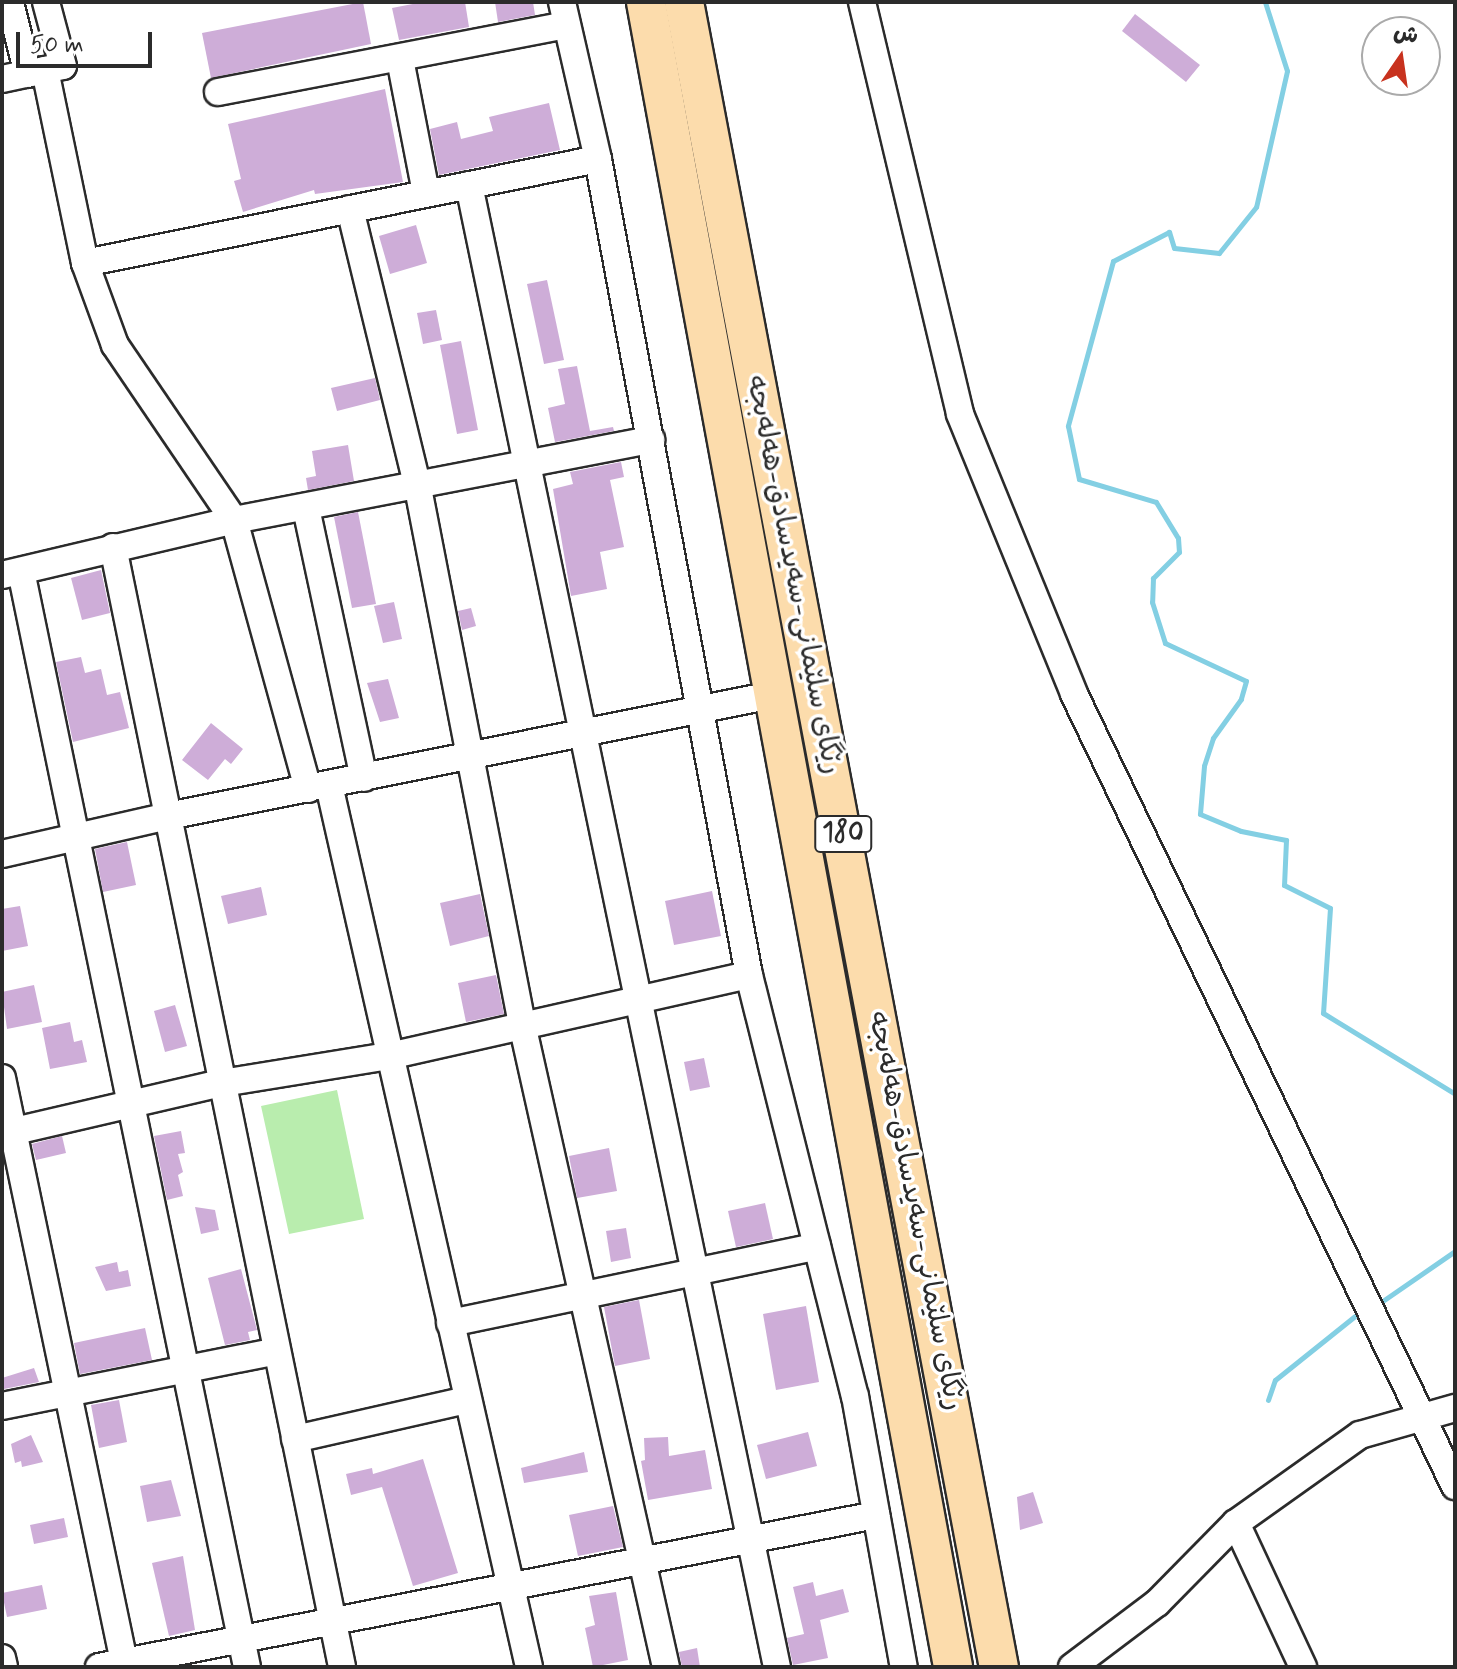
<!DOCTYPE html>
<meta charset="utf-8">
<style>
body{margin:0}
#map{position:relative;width:1457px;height:1669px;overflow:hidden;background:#fff;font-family:Mynerve,"Playpen Sans Arabic",sans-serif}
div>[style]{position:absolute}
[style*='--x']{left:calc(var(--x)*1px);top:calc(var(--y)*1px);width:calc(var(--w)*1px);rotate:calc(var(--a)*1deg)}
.green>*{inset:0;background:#b9edae}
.stream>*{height:5px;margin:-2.5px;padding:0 2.5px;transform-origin:2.5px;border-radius:2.5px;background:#83cfe3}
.building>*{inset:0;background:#ceadd8}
.roads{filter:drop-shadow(2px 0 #2b2b2b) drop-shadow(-2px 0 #2b2b2b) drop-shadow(0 2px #2b2b2b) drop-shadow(0 -2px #2b2b2b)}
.minor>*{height:26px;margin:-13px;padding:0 13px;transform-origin:13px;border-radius:13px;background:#fff}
.highway>*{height:38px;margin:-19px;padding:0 19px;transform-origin:19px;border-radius:19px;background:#fcdcac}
span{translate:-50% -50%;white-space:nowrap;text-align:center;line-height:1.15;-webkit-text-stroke:7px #fff;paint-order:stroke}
.shield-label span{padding:2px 6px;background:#fff;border:2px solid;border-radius:6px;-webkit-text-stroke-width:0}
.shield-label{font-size:26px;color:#2b2b2b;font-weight:700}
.street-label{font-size:28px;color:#2b2b2b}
.frame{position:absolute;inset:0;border:4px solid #2b2b2b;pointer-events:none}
.north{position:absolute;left:1361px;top:16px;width:80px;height:80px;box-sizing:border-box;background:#fff;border:2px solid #aaa;border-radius:50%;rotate:13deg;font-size:22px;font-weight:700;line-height:32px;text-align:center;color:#2b2b2b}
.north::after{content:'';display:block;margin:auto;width:28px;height:36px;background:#c8321e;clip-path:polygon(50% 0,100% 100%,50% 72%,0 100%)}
.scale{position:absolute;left:16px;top:32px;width:136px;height:36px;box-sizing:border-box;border:4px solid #2b2b2b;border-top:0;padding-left:10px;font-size:24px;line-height:28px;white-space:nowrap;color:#2b2b2b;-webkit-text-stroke:6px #fff;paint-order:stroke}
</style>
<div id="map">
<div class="green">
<div style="clip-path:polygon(337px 1090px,364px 1219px,289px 1234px,261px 1106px)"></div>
</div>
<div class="stream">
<div style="--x:1265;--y:2;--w:72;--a:72.3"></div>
<div style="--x:1287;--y:71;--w:139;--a:102.8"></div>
<div style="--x:1256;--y:207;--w:59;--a:128.8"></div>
<div style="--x:1219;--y:253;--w:45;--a:-173.7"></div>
<div style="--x:1174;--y:248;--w:17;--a:-107"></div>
<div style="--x:1169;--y:232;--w:63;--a:152.6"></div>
<div style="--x:1113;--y:261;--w:171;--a:105.3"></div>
<div style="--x:1068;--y:426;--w:54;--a:78.3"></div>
<div style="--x:1079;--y:479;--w:80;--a:16.6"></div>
<div style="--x:1156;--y:502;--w:42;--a:58.6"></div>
<div style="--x:1178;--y:538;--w:14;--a:86"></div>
<div style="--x:1179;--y:552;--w:37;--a:135"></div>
<div style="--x:1153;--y:578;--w:24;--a:92"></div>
<div style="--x:1152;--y:602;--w:43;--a:72.4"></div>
<div style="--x:1165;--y:643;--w:89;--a:25.1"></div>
<div style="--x:1246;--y:681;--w:19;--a:106"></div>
<div style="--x:1241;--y:699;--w:48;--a:125.7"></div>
<div style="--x:1213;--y:738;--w:29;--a:108"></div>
<div style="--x:1204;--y:766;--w:48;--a:94.8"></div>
<div style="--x:1200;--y:814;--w:44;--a:22.5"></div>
<div style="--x:1241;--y:831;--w:46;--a:11.3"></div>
<div style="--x:1286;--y:840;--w:45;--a:92.5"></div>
<div style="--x:1284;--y:885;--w:51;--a:26.6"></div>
<div style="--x:1330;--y:908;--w:105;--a:93.8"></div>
<div style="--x:1323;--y:1013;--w:155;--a:31.5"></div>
<div style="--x:1384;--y:1300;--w:86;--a:-34.6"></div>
<div style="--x:1268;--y:1400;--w:21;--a:-71"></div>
<div style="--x:1275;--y:1380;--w:102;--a:-38.7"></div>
</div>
<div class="building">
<div style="clip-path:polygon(363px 2px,371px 44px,211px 78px,202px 33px)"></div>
<div style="clip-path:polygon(423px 2px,465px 2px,469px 27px,399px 40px,392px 8px)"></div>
<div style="clip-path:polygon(495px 2px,533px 2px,535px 15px,498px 22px)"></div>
<div style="clip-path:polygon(1135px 14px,1200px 65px,1186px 82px,1122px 31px)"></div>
<div style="clip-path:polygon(385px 89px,403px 182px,315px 194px,314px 190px,243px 212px,234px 181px,241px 179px,228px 124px)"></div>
<div style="clip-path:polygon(549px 103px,560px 150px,439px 175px,430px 129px,457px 122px,461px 139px,493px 131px,489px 117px)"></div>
<div style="clip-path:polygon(416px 225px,427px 263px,390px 274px,379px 236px)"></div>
<div style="clip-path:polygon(547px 280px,564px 360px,544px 364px,527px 284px)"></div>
<div style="clip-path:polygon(436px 310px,442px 340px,423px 344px,417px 313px)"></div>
<div style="clip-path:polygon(461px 341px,478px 430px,457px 434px,440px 345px)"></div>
<div style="clip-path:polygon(577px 366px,590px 431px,613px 427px,614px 431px,555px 442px,548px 408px,565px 404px,558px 369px)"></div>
<div style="clip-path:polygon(375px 378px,380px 400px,337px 411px,331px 388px)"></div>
<div style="clip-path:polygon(348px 445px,354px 481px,308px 490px,306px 478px,316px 476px,312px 451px)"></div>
<div style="clip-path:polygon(621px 462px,624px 477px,610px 480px,624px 547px,600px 552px,607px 589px,571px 596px,553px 489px,573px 484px,570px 472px)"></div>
<div style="clip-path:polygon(358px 512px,376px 604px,352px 608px,334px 517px)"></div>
<div style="clip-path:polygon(101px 570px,110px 613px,82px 620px,71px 578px)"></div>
<div style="clip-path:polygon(394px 602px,402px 639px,383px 643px,374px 606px)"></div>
<div style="clip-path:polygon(471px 608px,476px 626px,462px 630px,458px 611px)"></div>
<div style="clip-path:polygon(81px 657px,85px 673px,101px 669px,107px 695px,120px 692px,129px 728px,73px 742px,56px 662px)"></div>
<div style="clip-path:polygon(388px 679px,399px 718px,380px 722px,367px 683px)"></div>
<div style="clip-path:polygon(211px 723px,243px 749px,231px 764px,225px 759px,208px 780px,182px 760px)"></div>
<div style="clip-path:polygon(127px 842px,136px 885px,103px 892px,95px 849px)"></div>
<div style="clip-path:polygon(261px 887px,267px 915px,228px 924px,221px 896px)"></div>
<div style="clip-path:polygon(712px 891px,721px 936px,674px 945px,665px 901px)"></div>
<div style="clip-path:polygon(480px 894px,489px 936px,450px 946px,440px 903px)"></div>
<div style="clip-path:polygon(20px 906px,28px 946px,2px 951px,2px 909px)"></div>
<div style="clip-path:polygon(496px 975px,504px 1014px,466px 1022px,458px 983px)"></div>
<div style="clip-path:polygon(34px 985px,42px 1022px,7px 1029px,2px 992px)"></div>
<div style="clip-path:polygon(175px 1005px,187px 1046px,165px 1052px,154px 1011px)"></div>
<div style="clip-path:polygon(70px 1022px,74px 1042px,82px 1040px,87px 1062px,50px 1069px,42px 1028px)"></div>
<div style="clip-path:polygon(704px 1058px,710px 1087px,690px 1091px,684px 1062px)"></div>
<div style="clip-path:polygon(181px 1131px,185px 1153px,178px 1154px,183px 1172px,178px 1175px,183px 1196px,167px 1200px,154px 1136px)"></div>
<div style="clip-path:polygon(62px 1136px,66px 1153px,36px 1160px,32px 1144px)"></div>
<div style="clip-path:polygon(609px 1148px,617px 1191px,577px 1198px,569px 1156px)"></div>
<div style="clip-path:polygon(765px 1203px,773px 1239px,736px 1247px,728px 1211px)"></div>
<div style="clip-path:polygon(195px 1207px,215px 1210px,219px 1230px,201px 1234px)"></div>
<div style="clip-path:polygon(626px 1228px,631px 1258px,611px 1262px,606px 1231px)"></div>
<div style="clip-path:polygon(117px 1262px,119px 1272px,128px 1270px,131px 1286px,106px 1291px,95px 1267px)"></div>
<div style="clip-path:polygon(241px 1269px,257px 1330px,248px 1332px,250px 1340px,225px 1345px,208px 1278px)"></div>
<div style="clip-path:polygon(639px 1300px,650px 1359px,615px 1366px,604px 1307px)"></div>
<div style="clip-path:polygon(806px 1306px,819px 1382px,776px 1390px,763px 1314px)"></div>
<div style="clip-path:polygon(145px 1328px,152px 1360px,80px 1374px,74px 1343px)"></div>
<div style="clip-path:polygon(34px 1368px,39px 1382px,4px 1389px,2px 1378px)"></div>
<div style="clip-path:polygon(119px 1400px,127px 1442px,99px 1448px,91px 1405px)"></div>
<div style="clip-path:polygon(808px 1432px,817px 1466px,766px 1479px,757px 1445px)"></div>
<div style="clip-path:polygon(31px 1435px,43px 1462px,22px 1467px,21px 1461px,15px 1463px,11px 1444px)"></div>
<div style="clip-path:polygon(668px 1437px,669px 1456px,705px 1450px,712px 1489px,648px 1500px,641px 1461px,645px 1460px,644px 1438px)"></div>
<div style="clip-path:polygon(584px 1452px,588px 1472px,524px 1483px,521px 1468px)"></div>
<div style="clip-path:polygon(423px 1459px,458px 1573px,413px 1586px,382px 1487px,351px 1495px,346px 1474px,372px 1468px,373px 1474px)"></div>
<div style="clip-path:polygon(171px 1480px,181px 1516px,147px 1522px,140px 1486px)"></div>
<div style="clip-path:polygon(1033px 1492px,1043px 1523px,1020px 1530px,1017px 1497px)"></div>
<div style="clip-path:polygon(613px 1506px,623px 1547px,578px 1556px,569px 1515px)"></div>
<div style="clip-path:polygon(64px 1518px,68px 1537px,34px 1544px,30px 1525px)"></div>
<div style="clip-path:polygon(183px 1556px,195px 1630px,169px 1636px,152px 1563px)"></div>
<div style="clip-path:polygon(813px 1582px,816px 1596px,843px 1589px,849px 1612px,820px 1620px,828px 1658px,793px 1665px,787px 1638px,804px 1634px,793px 1587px)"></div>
<div style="clip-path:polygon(42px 1585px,47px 1609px,7px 1617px,2px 1593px)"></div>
<div style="clip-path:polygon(616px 1592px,628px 1660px,593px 1667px,585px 1628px,595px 1625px,589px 1596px)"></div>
<div style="clip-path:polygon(697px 1648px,700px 1667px,682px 1667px,679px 1652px)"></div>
</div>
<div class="roads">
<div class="minor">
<div style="--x:10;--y:2;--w:74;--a:76"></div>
<div style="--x:562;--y:2;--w:161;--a:77.1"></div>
<div style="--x:598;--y:159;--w:830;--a:79.52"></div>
<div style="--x:749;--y:975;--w:434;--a:75.9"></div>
<div style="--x:855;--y:1396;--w:275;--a:79.8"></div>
<div style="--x:862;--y:2;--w:423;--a:76.6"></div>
<div style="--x:960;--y:414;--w:302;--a:67.8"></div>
<div style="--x:1074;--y:694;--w:879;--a:64.31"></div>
<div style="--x:400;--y:59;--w:136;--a:79"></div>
<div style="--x:45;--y:70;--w:197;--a:78.3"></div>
<div style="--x:85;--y:263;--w:87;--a:69.9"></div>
<div style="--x:115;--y:345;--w:212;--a:55.8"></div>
<div style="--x:234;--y:520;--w:279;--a:74.6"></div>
<div style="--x:2;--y:79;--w:62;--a:-12"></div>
<div style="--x:63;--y:66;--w:66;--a:-104.9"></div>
<div style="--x:218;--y:92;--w:355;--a:-10.9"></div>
<div style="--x:469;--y:185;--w:1514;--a:78.26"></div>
<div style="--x:350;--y:209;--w:287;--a:76.3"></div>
<div style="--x:418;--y:488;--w:546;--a:79.02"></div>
<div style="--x:522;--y:1024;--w:659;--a:77.38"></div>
<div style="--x:85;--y:263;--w:523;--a:-11.46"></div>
<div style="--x:306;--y:508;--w:276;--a:77.9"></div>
<div style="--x:113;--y:547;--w:1143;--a:78.44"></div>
<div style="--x:21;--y:571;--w:1119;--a:78.35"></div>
<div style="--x:2;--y:575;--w:238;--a:-13.3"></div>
<div style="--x:234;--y:520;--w:425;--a:-10.9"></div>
<div style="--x:329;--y:785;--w:904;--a:77.22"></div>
<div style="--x:2;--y:854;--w:170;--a:-12.9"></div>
<div style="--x:168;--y:816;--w:616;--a:-11.33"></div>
<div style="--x:2;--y:1078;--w:602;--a:78.2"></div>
<div style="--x:2;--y:1134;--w:226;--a:-13.1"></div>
<div style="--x:222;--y:1083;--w:169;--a:-9.2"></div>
<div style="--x:389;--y:1056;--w:369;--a:-12.7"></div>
<div style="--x:450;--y:1323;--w:375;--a:-11.8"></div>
<div style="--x:2;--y:1406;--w:280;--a:-11.3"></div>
<div style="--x:295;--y:1439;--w:176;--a:-12.8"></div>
<div style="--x:1236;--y:1523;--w:159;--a:65"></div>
<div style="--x:2;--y:1658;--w:9;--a:77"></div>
<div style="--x:99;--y:1667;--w:792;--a:-11.07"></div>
<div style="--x:1072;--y:1667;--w:106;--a:-37"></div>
<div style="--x:1157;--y:1603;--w:112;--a:-45.4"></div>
<div style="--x:1236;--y:1523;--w:152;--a:-35.4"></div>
<div style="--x:1360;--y:1435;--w:99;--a:-15.9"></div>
</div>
<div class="highway">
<div style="--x:646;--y:2;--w:1693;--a:79.55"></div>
<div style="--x:684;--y:2;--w:1695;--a:79.29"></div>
</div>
</div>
<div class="shield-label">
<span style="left:843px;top:834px">180</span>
</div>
<div class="street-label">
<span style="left:793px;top:575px;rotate:79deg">رێگای سلێمانی-سەیدسادق-هەلەبجە</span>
<span style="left:915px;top:1211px;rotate:79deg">رێگای سلێمانی-سەیدسادق-هەلەبجە</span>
</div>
<div class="frame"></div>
<div class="north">ش</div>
<div class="scale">50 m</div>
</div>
